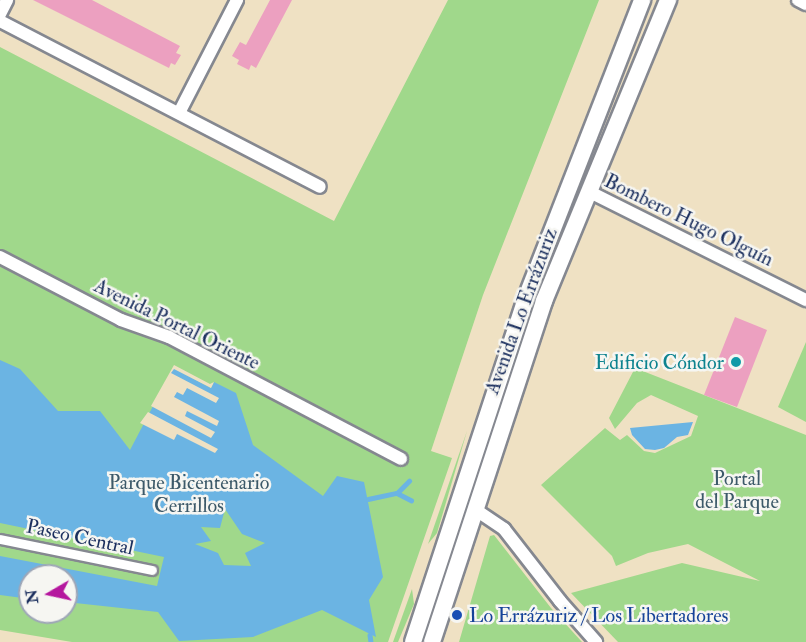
<!DOCTYPE html>
<meta charset="utf-8">
<style>
body{margin:0}
#map{position:relative;width:806px;height:642px;overflow:hidden;background:#efe1c3;font-family:"IM FELL Double Pica",serif}
div>[style]{position:absolute}
[style*='--x']{left:calc(var(--x)*1px);top:calc(var(--y)*1px);width:calc(var(--w)*1px);rotate:calc(var(--a)*1deg)}
.green>*{inset:0;background:#a0d88b}
.water>*{inset:0;background:#6bb4e3}
.pier>*{inset:0;background:#efe1c3}
.stream>*{height:4.5px;margin:-2.25px;padding:0 2.25px;transform-origin:2.25px;border-radius:2.25px;background:#6bb4e3}
.building>*{inset:0;background:#eca0c0}
.roads{filter:drop-shadow(2px 0 #858890) drop-shadow(-2px 0 #858890) drop-shadow(0 2px #858890) drop-shadow(0 -2px #858890)}
.pedestrian>*{height:9px;margin:-4.5px;padding:0 4.5px;transform-origin:4.5px;border-radius:4.5px;background:#fff}
.minor>*{height:12px;margin:-6px;padding:0 6px;transform-origin:6px;border-radius:6px;background:#fff}
.secondary>*{height:16px;margin:-8px;padding:0 8px;transform-origin:8px;border-radius:8px;background:#fff}
.dots>*{width:16px;height:16px;translate:-50% -50%;box-sizing:border-box;border:3px solid #f6f6f2;border-radius:50%}
span{translate:-50% -50%;white-space:nowrap;text-align:center;line-height:1.15;-webkit-text-stroke:5px #f6f6f2;paint-order:stroke}
.street-label{font-size:20px;color:#1b2f5e}
.culture-label{font-size:20px;color:#0d838f}
.right{translate:-100% -50%;text-align:right}
.park-label{font-size:20px;color:#3c5969}
.transit-label{font-size:20px;color:#164399}
.left{translate:0 -50%;text-align:left}
.north{position:absolute;left:18px;top:564px;width:60px;height:60px;box-sizing:border-box;background:#f6f6f2;border:2px solid #9ea6b7;border-radius:50%;rotate:261deg;font-size:16px;font-weight:700;line-height:24px;text-align:center;color:#1b2f5e}
.north::after{content:'';display:block;margin:auto;width:21px;height:27px;background:#b5179e;clip-path:polygon(50% 0,100% 100%,50% 72%,0 100%)}
</style>
<div id="map">
<div class="green">
<div style="clip-path:polygon(evenodd,448px 0,599px 0,483px 295px,431px 451px,452px 458px,388px 642px,72px 642px,0 630px,0 47px,334px 221px,448px 0,30px 576px,66px 576px,66px 612px,30px 612px,30px 576px)"></div>
<div style="clip-path:polygon(806px 342px,806px 422px,778px 407px)"></div>
<div style="clip-path:polygon(635px 368px,806px 435px,806px 642px,618px 642px,571px 593px,682px 563px,760px 581px,688px 544px,648px 553px,616px 566px,612px 556px,541px 485px,605px 428px,620px 440px,627px 435px,644px 451px,655px 453px,691px 436px,698px 416px,651px 395px,637px 403px,615px 429px,609px 418px)"></div>
<div style="clip-path:polygon(467px 431px,437px 533px,428px 544px)"></div>
<div style="clip-path:polygon(494px 535px,551px 608px,582px 642px,459px 642px,490px 536px)"></div>
<div style="clip-path:polygon(412px 589px,414px 604px,398px 642px,393px 642px)"></div>
</div>
<div class="water">
<div style="clip-path:polygon(evenodd,0 360px,20px 369px,58px 411px,100px 411px,130px 450px,173px 368px,211px 388px,214px 382px,236px 393px,253px 445px,323px 496px,337px 476px,364px 482px,383px 577px,369px 600px,376px 637px,322px 610px,253px 637px,179px 641px,158px 612px,66px 602px,66px 576px,30px 576px,30px 599px,0 595px,0 556px,157px 586px,164px 557px,0 523px,0 360px,225px 509px,242px 534px,265px 543px,245px 553px,251px 566px,224px 565px,218px 553px,195px 544px,211px 541px,201px 527px,220px 528px,225px 509px)"></div>
<div style="clip-path:polygon(693px 422px,688px 435px,677px 437px,664px 448px,655px 450px,645px 449px,632px 435px,630px 428px)"></div>
</div>
<div class="pier">
<div style="clip-path:polygon(174px 365px,210px 384px,214px 382px,211px 388px,174px 369px,171px 373px,219px 398px,216px 403px,187px 388px,183px 395px,177px 392px,174px 397px,219px 421px,217px 426px,187px 411px,185px 416px,215px 432px,211px 438px,151px 406px)"></div>
<div style="clip-path:polygon(148px 412px,218px 449px,215px 453px,177px 434px,174px 440px,140px 423px)"></div>
</div>
<div class="stream">
<div style="--x:397;--y:493;--w:16;--a:27"></div>
<div style="--x:368;--y:499;--w:30;--a:-12"></div>
<div style="--x:397;--y:493;--w:17;--a:-45"></div>
<div style="--x:370;--y:635;--w:7;--a:82"></div>
</div>
<div class="building">
<div style="clip-path:polygon(33px 0,92px 0,180px 46px,176px 53px,181px 55px,175px 65px,171px 63px,169px 68px)"></div>
<div style="clip-path:polygon(270px 0,292px 0,256px 68px,251px 65px,249px 70px,237px 64px,239px 60px,232px 56px,240px 42px,246px 45px)"></div>
<div style="clip-path:polygon(735px 317px,767px 330px,737px 407px,704px 395px)"></div>
</div>
<div class="roads">
<div class="pedestrian">
<div style="--x:0;--y:539;--w:155;--a:11.5"></div>
</div>
<div class="minor">
<div style="--x:798;--y:0;--w:9;--a:27"></div>
<div style="--x:0;--y:14;--w:16;--a:-63"></div>
<div style="--x:0;--y:21;--w:360;--a:27.4"></div>
<div style="--x:179;--y:113;--w:127;--a:-62.8"></div>
<div style="--x:588;--y:191;--w:244;--a:26.6"></div>
<div style="--x:0;--y:257;--w:136;--a:27.5"></div>
<div style="--x:121;--y:320;--w:51;--a:19.5"></div>
<div style="--x:169;--y:337;--w:262;--a:27.7"></div>
<div style="--x:476;--y:510;--w:34;--a:34"></div>
<div style="--x:504;--y:529;--w:91;--a:52.1"></div>
<div style="--x:560;--y:601;--w:55;--a:48.7"></div>
</div>
<div class="secondary">
<div style="--x:413;--y:642;--w:362;--a:-71.8"></div>
<div style="--x:526;--y:298;--w:320;--a:-68.7"></div>
<div style="--x:432;--y:642;--w:359;--a:-71.8"></div>
<div style="--x:544;--y:301;--w:326;--a:-67.6"></div>
</div>
</div>
<div class="dots">
<div style="left:736px;top:362px;background:#0f9aa8"></div>
<div style="left:457px;top:615px;background:#1a4fb4"></div>
</div>
<div class="street-label">
<span style="left:689px;top:220px;rotate:26deg">Bombero Hugo Olguín</span>
<span style="left:521px;top:311px;rotate:-70deg">Avenida Lo Errázuriz</span>
<span style="left:177px;top:324px;rotate:26deg">Avenida Portal Oriente</span>
<span style="left:80px;top:537px;rotate:12deg">Paseo Central</span>
</div>
<div class="culture-label">
<span class="right" style="left:724px;top:362px">Edificio Cóndor</span>
</div>
<div class="park-label">
<span style="left:737px;top:490px">Portal<br>del Parque</span>
<span style="left:189px;top:494px">Parque Bicentenario<br>Cerrillos</span>
</div>
<div class="transit-label">
<span class="left" style="left:469px;top:615px">Lo Errázuriz / Los Libertadores</span>
</div>
<div class="north">N</div>
</div>
